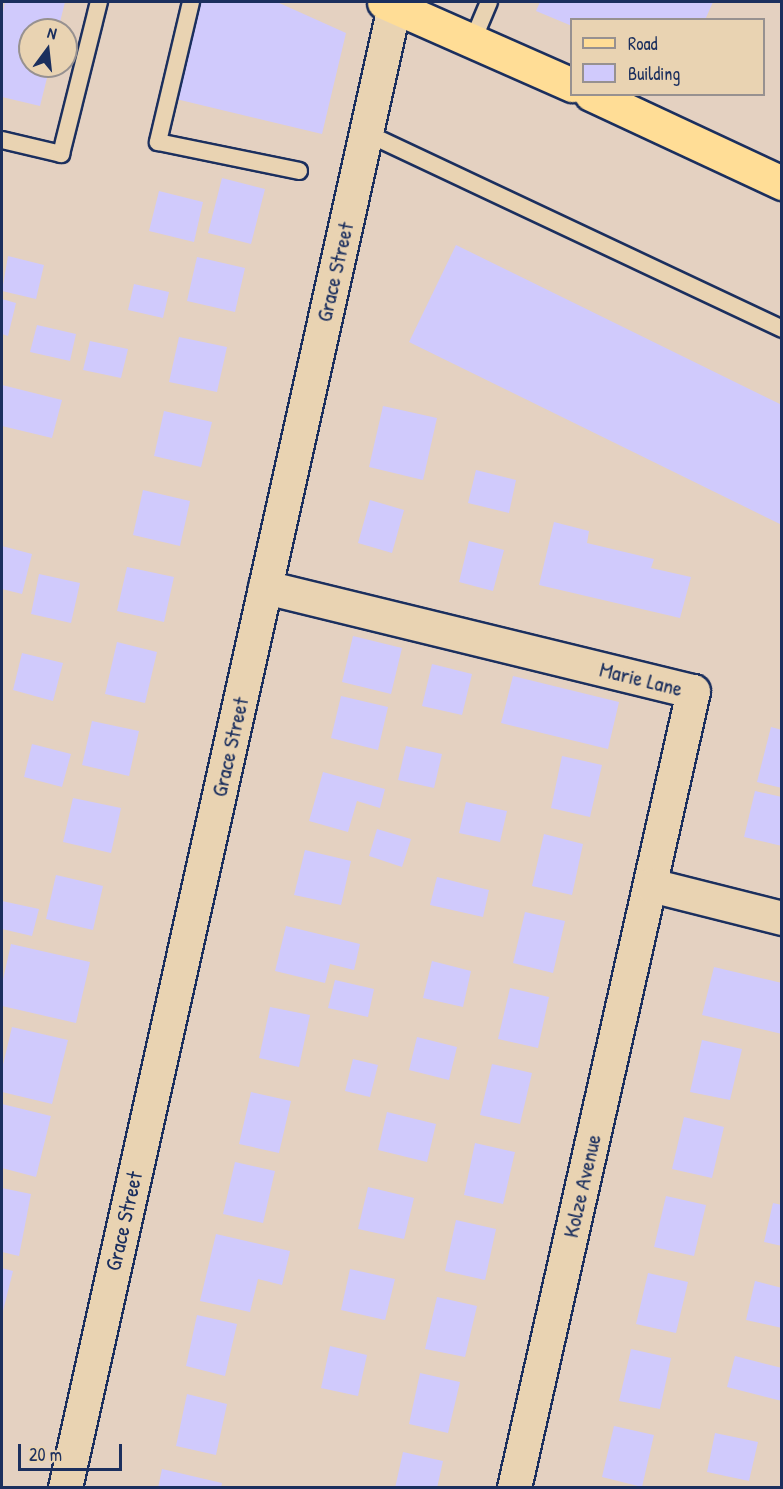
<!DOCTYPE html>
<style>
body{margin:0}
#map{position:relative;width:783px;height:1489px;overflow:hidden;background:#e4d1c1;font-family:"Patrick Hand",sans-serif}
div>[style]{position:absolute}
[style*='--x']{left:calc(var(--x)*1px);top:calc(var(--y)*1px);width:calc(var(--w)*1px);rotate:calc(var(--a)*1deg)}
.building>*{inset:0;background:#d0cafc}
.roads{filter:drop-shadow(2px 0 #1b2f5e) drop-shadow(-2px 0 #1b2f5e) drop-shadow(0 2px #1b2f5e) drop-shadow(0 -2px #1b2f5e)}
.lane>*{height:16px;margin:-8px;padding:0 8px;transform-origin:8px;border-radius:8px;background:#e9d3b2}
.street>*{height:33px;margin:-16.5px;padding:0 16.5px;transform-origin:16.5px;border-radius:16.5px;background:#e9d3b2}
.primary>*{height:33px;margin:-16.5px;padding:0 16.5px;transform-origin:16.5px;border-radius:16.5px;background:#ffdd96}
span{translate:-50% -50%;white-space:nowrap;text-align:center;line-height:1.15;-webkit-text-stroke:5px #e9d3b2;paint-order:stroke}
.street-label{font-size:22px;color:#1b2f5e}
.frame{position:absolute;inset:0;border:3px solid #1b2f5e;pointer-events:none}
.legend{position:absolute;left:570px;top:18px;width:195px;height:78px;box-sizing:border-box;background:#e9d3b2;border:2px solid #979190;margin:0;padding:8px 10px;list-style:none;font-size:18px;color:#1b2f5e}
.legend li{display:flex;align-items:center;gap:12px;height:30px}
.legend b{width:30px;border:2px solid #979190}
.north{position:absolute;left:18px;top:18px;width:60px;height:60px;box-sizing:border-box;background:#e9d3b2;border:2px solid #979190;border-radius:50%;rotate:15deg;font-size:16px;font-weight:700;line-height:24px;text-align:center;color:#1b2f5e}
.north::after{content:'';display:block;margin:auto;width:21px;height:27px;background:#1b2f5e;clip-path:polygon(50% 0,100% 100%,50% 72%,0 100%)}
.scale{position:absolute;left:18px;top:1444px;width:104px;height:27px;box-sizing:border-box;border:3px solid #1b2f5e;border-top:0;padding-left:8px;font-size:18px;line-height:21px;white-space:nowrap;color:#1b2f5e;-webkit-text-stroke:4px #e9d3b2;paint-order:stroke}
</style>
<div id="map">
<div class="building">
<div style="clip-path:polygon(5px 2px,65px 2px,58px 30px,30px 30px,30px 66px,50px 66px,40px 106px,2px 97px,2px 17px)"></div>
<div style="clip-path:polygon(200px 2px,277px 2px,346px 33px,322px 134px,176px 99px)"></div>
<div style="clip-path:polygon(540px 2px,713px 2px,705px 20px,572px 20px,572px 26px,536px 11px)"></div>
<div style="clip-path:polygon(222px 178px,265px 189px,251px 244px,208px 233px)"></div>
<div style="clip-path:polygon(159px 191px,203px 202px,194px 242px,149px 231px)"></div>
<div style="clip-path:polygon(456px 245px,782px 405px,782px 525px,409px 342px)"></div>
<div style="clip-path:polygon(8px 256px,44px 265px,36px 299px,2px 291px)"></div>
<div style="clip-path:polygon(197px 257px,245px 268px,235px 312px,187px 301px)"></div>
<div style="clip-path:polygon(134px 284px,169px 292px,163px 318px,128px 310px)"></div>
<div style="clip-path:polygon(2px 299px,16px 303px,8px 336px,2px 334px)"></div>
<div style="clip-path:polygon(37px 325px,76px 334px,70px 361px,30px 352px)"></div>
<div style="clip-path:polygon(179px 337px,227px 347px,217px 392px,169px 382px)"></div>
<div style="clip-path:polygon(90px 341px,128px 349px,121px 378px,83px 370px)"></div>
<div style="clip-path:polygon(2px 385px,62px 400px,52px 438px,2px 426px)"></div>
<div style="clip-path:polygon(383px 406px,437px 418px,423px 480px,369px 467px)"></div>
<div style="clip-path:polygon(164px 411px,212px 422px,201px 467px,154px 456px)"></div>
<div style="clip-path:polygon(476px 470px,516px 480px,509px 513px,468px 503px)"></div>
<div style="clip-path:polygon(143px 490px,190px 501px,180px 546px,133px 535px)"></div>
<div style="clip-path:polygon(370px 500px,404px 510px,392px 553px,358px 543px)"></div>
<div style="clip-path:polygon(554px 522px,589px 531px,587px 543px,654px 559px,651px 568px,691px 577px,680px 618px,539px 585px)"></div>
<div style="clip-path:polygon(469px 541px,504px 550px,493px 591px,459px 582px)"></div>
<div style="clip-path:polygon(2px 546px,32px 554px,22px 594px,2px 589px)"></div>
<div style="clip-path:polygon(127px 567px,174px 577px,164px 622px,117px 611px)"></div>
<div style="clip-path:polygon(39px 574px,80px 583px,71px 623px,31px 614px)"></div>
<div style="clip-path:polygon(353px 636px,402px 648px,391px 694px,342px 682px)"></div>
<div style="clip-path:polygon(117px 642px,157px 652px,145px 703px,105px 694px)"></div>
<div style="clip-path:polygon(22px 653px,63px 663px,53px 701px,13px 690px)"></div>
<div style="clip-path:polygon(432px 664px,472px 674px,462px 715px,422px 706px)"></div>
<div style="clip-path:polygon(513px 676px,619px 702px,608px 749px,501px 723px)"></div>
<div style="clip-path:polygon(341px 696px,388px 707px,378px 750px,331px 738px)"></div>
<div style="clip-path:polygon(92px 721px,139px 731px,129px 776px,82px 765px)"></div>
<div style="clip-path:polygon(771px 727px,782px 730px,782px 788px,757px 782px)"></div>
<div style="clip-path:polygon(32px 744px,71px 754px,62px 787px,24px 777px)"></div>
<div style="clip-path:polygon(406px 746px,442px 754px,434px 788px,398px 780px)"></div>
<div style="clip-path:polygon(562px 756px,602px 765px,590px 817px,551px 808px)"></div>
<div style="clip-path:polygon(323px 772px,385px 789px,380px 808px,357px 801px,348px 832px,309px 821px)"></div>
<div style="clip-path:polygon(755px 791px,782px 797px,782px 846px,744px 837px)"></div>
<div style="clip-path:polygon(73px 798px,121px 808px,111px 853px,63px 842px)"></div>
<div style="clip-path:polygon(466px 802px,507px 811px,500px 842px,459px 833px)"></div>
<div style="clip-path:polygon(377px 829px,411px 839px,402px 867px,369px 856px)"></div>
<div style="clip-path:polygon(544px 834px,583px 844px,572px 895px,532px 886px)"></div>
<div style="clip-path:polygon(305px 850px,351px 861px,341px 905px,294px 895px)"></div>
<div style="clip-path:polygon(56px 875px,103px 886px,93px 930px,46px 919px)"></div>
<div style="clip-path:polygon(437px 877px,489px 890px,483px 917px,430px 905px)"></div>
<div style="clip-path:polygon(2px 901px,39px 909px,32px 936px,2px 929px)"></div>
<div style="clip-path:polygon(525px 912px,565px 921px,553px 973px,513px 963px)"></div>
<div style="clip-path:polygon(286px 926px,360px 944px,354px 970px,330px 964px,325px 983px,275px 971px)"></div>
<div style="clip-path:polygon(11px 944px,90px 962px,76px 1023px,2px 1006px,2px 984px)"></div>
<div style="clip-path:polygon(432px 961px,471px 971px,463px 1007px,423px 998px)"></div>
<div style="clip-path:polygon(714px 967px,782px 983px,782px 1034px,702px 1015px)"></div>
<div style="clip-path:polygon(335px 980px,374px 989px,368px 1017px,328px 1008px)"></div>
<div style="clip-path:polygon(510px 988px,549px 997px,538px 1048px,498px 1039px)"></div>
<div style="clip-path:polygon(270px 1007px,310px 1015px,299px 1067px,259px 1058px)"></div>
<div style="clip-path:polygon(12px 1027px,68px 1040px,52px 1104px,2px 1092px,2px 1069px)"></div>
<div style="clip-path:polygon(417px 1037px,457px 1047px,449px 1080px,409px 1070px)"></div>
<div style="clip-path:polygon(702px 1040px,742px 1049px,730px 1100px,690px 1092px)"></div>
<div style="clip-path:polygon(353px 1059px,378px 1065px,370px 1097px,345px 1091px)"></div>
<div style="clip-path:polygon(492px 1064px,532px 1073px,520px 1124px,480px 1115px)"></div>
<div style="clip-path:polygon(251px 1092px,291px 1101px,279px 1153px,239px 1144px)"></div>
<div style="clip-path:polygon(2px 1104px,51px 1116px,36px 1177px,2px 1168px)"></div>
<div style="clip-path:polygon(387px 1112px,436px 1124px,427px 1162px,378px 1150px)"></div>
<div style="clip-path:polygon(684px 1117px,724px 1127px,712px 1178px,672px 1169px)"></div>
<div style="clip-path:polygon(475px 1143px,515px 1152px,503px 1204px,464px 1195px)"></div>
<div style="clip-path:polygon(235px 1162px,275px 1171px,263px 1223px,223px 1214px)"></div>
<div style="clip-path:polygon(368px 1187px,414px 1198px,404px 1239px,358px 1229px)"></div>
<div style="clip-path:polygon(2px 1188px,31px 1194px,19px 1256px,2px 1252px)"></div>
<div style="clip-path:polygon(666px 1196px,706px 1205px,694px 1256px,654px 1247px)"></div>
<div style="clip-path:polygon(773px 1203px,782px 1205px,782px 1246px,764px 1242px)"></div>
<div style="clip-path:polygon(456px 1220px,496px 1229px,485px 1280px,445px 1271px)"></div>
<div style="clip-path:polygon(216px 1234px,290px 1251px,282px 1285px,258px 1279px,250px 1312px,200px 1301px)"></div>
<div style="clip-path:polygon(2px 1268px,13px 1271px,2px 1315px)"></div>
<div style="clip-path:polygon(350px 1269px,395px 1279px,385px 1320px,341px 1310px)"></div>
<div style="clip-path:polygon(648px 1273px,688px 1282px,676px 1333px,636px 1324px)"></div>
<div style="clip-path:polygon(755px 1281px,782px 1288px,782px 1328px,746px 1320px)"></div>
<div style="clip-path:polygon(437px 1297px,477px 1306px,465px 1357px,425px 1349px)"></div>
<div style="clip-path:polygon(197px 1315px,237px 1324px,225px 1376px,186px 1366px)"></div>
<div style="clip-path:polygon(330px 1346px,367px 1355px,358px 1396px,321px 1388px)"></div>
<div style="clip-path:polygon(631px 1349px,671px 1358px,660px 1409px,619px 1401px)"></div>
<div style="clip-path:polygon(735px 1356px,782px 1368px,782px 1401px,727px 1387px)"></div>
<div style="clip-path:polygon(420px 1373px,460px 1382px,448px 1433px,409px 1424px)"></div>
<div style="clip-path:polygon(187px 1394px,227px 1404px,216px 1455px,176px 1446px)"></div>
<div style="clip-path:polygon(614px 1426px,654px 1435px,642px 1487px,602px 1477px)"></div>
<div style="clip-path:polygon(715px 1433px,758px 1442px,749px 1481px,707px 1472px)"></div>
<div style="clip-path:polygon(403px 1452px,443px 1461px,437px 1488px,395px 1488px)"></div>
<div style="clip-path:polygon(162px 1469px,222px 1483px,221px 1488px,158px 1488px)"></div>
</div>
<div class="roads">
<div class="lane">
<div style="--x:191;--y:2;--w:144;--a:103.3"></div>
<div style="--x:158;--y:142;--w:144;--a:11.6"></div>
<div style="--x:473;--y:40;--w:41;--a:-67.2"></div>
<div style="--x:366;--y:133;--w:460;--a:25.2"></div>
<div style="--x:2;--y:140;--w:61;--a:13.3"></div>
<div style="--x:61;--y:154;--w:157;--a:-76"></div>
</div>
<div class="street">
<div style="--x:265;--y:587;--w:440;--a:13.7"></div>
<div style="--x:693;--y:691;--w:817;--a:102.66"></div>
<div style="--x:651;--y:885;--w:135;--a:14.1"></div>
<div style="--x:65;--y:1488;--w:1518;--a:-77.48"></div>
</div>
<div class="primary">
<div style="--x:384;--y:2;--w:206;--a:23.8"></div>
<div style="--x:591;--y:94;--w:211;--a:25"></div>
</div>
</div>
<div class="street-label">
<span style="left:335px;top:272px;rotate:-77deg">Grace Street</span>
<span style="left:641px;top:679px;rotate:14deg">Marie Lane</span>
<span style="left:230px;top:747px;rotate:-77deg">Grace Street</span>
<span style="left:582px;top:1186px;rotate:-77deg">Kolze Avenue</span>
<span style="left:124px;top:1221px;rotate:-77deg">Grace Street</span>
</div>
<div class="frame"></div>
<ul class="legend">
<li><b style="height:8px;background:#ffdd96"></b>Road</li>
<li><b style="height:16px;background:#d0cafc"></b>Building</li>
</ul>
<div class="north">N</div>
<div class="scale">20 m</div>
</div>
